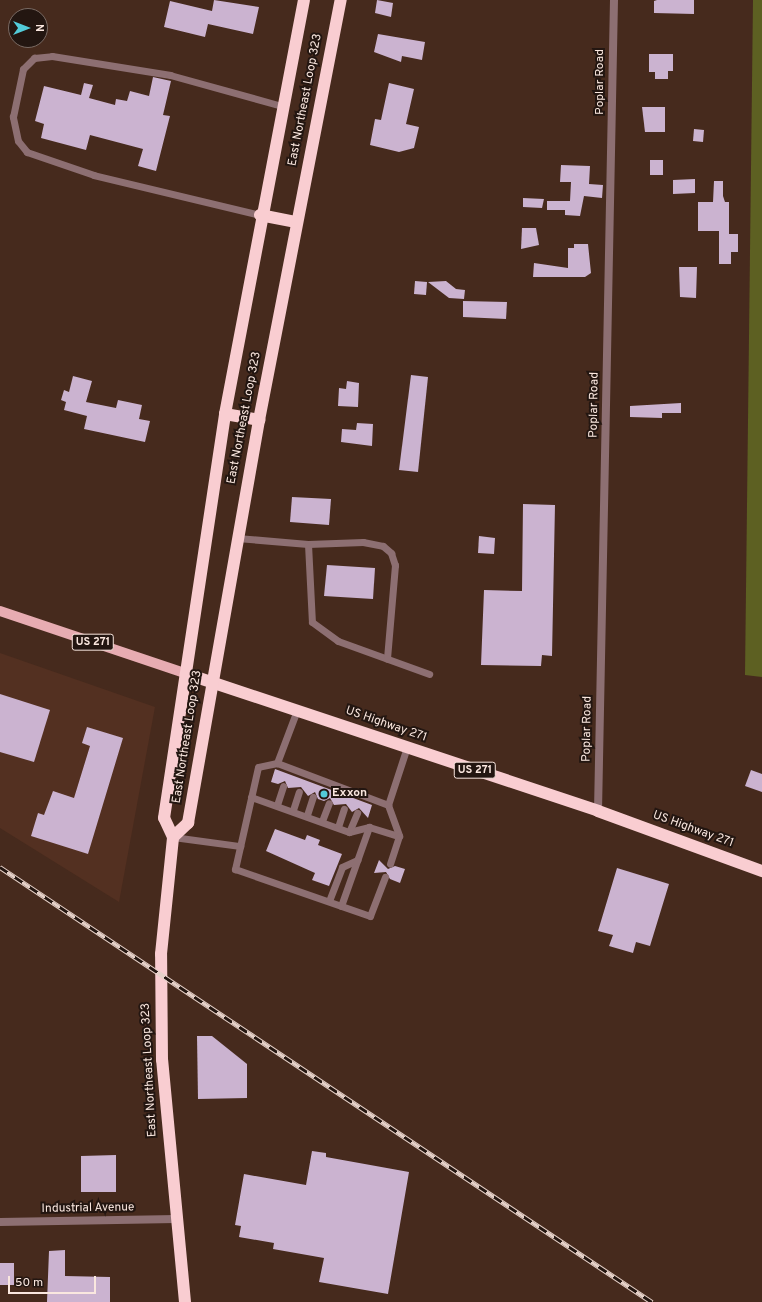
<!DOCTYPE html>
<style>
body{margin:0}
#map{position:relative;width:762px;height:1302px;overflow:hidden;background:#462a1d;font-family:Overpass,sans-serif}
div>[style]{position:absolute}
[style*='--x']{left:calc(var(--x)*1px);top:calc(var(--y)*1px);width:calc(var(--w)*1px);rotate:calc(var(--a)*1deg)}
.built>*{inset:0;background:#533021}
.forest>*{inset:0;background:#5d6022}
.building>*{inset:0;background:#cbb3d0}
.lane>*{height:7px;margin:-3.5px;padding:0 3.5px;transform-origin:3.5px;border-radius:3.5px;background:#8d6f72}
.street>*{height:8px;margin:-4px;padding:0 4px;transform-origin:4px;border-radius:4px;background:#8d6f72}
.primary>*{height:10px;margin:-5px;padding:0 5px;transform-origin:5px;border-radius:5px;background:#e7acb2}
.highway>*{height:12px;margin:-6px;padding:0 6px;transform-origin:6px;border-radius:6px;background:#f9cdd1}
.rail>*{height:4.5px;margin-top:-2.25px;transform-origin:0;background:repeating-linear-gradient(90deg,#231611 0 9px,#e5d1c9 0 18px);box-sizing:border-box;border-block:1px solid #e5d1c9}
.dots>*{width:11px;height:11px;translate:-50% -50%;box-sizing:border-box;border:2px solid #231611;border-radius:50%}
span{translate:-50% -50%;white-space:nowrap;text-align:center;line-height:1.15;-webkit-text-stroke:4px #231611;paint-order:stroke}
.shield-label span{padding:1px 3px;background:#231611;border:1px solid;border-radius:3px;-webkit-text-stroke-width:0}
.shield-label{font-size:11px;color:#fae7df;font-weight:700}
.street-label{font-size:12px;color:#fae7df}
.poi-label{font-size:12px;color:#fae7df;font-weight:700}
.left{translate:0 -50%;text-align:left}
.north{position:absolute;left:8px;top:8px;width:40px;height:40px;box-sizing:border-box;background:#231611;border:1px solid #796a63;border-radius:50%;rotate:90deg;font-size:11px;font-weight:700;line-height:16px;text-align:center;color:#fae7df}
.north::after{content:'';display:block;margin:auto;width:14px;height:18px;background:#52cbd9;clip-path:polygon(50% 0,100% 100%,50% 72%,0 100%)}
.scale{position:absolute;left:8px;top:1276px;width:88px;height:18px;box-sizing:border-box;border:2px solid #fae7df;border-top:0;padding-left:5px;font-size:12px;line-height:14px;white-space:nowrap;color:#fae7df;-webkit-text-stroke:3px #231611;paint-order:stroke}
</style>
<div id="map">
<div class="built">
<div style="clip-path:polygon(0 653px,155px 707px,119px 902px,0 828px)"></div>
</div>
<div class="forest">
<div style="clip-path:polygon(753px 0,762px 0,762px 677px,745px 675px)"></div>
</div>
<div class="building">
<div style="clip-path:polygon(214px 0,259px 7px,253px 34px,208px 24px,205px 37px,164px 27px,170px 1px,212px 11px)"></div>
<div style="clip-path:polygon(377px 0,393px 3px,391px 17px,375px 13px)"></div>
<div style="clip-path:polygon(694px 0,694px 14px,654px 13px,654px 1px,657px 0)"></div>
<div style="clip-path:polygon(378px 34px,425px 42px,422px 60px,402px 56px,401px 62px,374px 52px)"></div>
<div style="clip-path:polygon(649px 54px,673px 54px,673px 71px,668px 71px,668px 79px,655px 79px,655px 72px,649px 72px)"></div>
<div style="clip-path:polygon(153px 77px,171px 81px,163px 115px,170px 116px,156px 171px,138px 166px,143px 149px,90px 135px,86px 150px,41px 138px,44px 124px,35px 121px,44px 86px,81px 95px,84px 83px,93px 85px,89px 98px,115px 105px,116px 99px,127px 101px,130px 91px,149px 96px)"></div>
<div style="clip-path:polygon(389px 83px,414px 89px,406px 124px,419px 127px,414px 148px,399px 152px,370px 145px,375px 119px,381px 120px)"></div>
<div style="clip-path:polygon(642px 107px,665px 107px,665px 132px,645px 132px)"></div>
<div style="clip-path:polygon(694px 129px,704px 130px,703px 142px,693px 141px)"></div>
<div style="clip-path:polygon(650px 160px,663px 160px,663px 175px,650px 175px)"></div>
<div style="clip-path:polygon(561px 165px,590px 166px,589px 184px,603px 185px,602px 198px,584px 196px,580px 216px,565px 215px,565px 210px,547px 210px,547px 201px,570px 201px,571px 182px,560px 182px)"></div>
<div style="clip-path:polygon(695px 179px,695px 193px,673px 194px,673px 180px)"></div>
<div style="clip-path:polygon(714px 181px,723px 181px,723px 196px,725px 202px,729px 202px,729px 234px,738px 234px,738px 252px,731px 252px,731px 264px,719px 264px,719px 231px,698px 231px,698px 202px,713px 202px)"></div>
<div style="clip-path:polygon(523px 198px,544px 199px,542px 208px,523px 207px)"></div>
<div style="clip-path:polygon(522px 228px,536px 228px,539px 245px,521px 249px)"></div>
<div style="clip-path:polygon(574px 244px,588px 244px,591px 273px,585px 277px,533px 277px,534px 263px,568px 268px,568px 248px,574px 248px)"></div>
<div style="clip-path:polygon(679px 267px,697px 267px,696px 298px,680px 297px)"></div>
<div style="clip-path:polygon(415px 281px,427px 282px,426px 295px,414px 294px)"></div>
<div style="clip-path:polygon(446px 281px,456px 289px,465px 290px,464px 299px,449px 298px,428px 282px)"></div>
<div style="clip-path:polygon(463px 301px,507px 302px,506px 319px,463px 317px)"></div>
<div style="clip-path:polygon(411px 375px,428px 377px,418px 472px,399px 470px)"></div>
<div style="clip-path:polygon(73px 376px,92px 381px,86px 402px,116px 408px,118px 400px,142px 405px,139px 419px,150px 421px,145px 442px,84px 429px,87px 416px,64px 410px,66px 402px,61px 400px,64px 390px,69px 392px)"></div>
<div style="clip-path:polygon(347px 381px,359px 383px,358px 407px,338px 406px,339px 388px,346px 389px)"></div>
<div style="clip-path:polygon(681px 403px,681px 413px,662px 413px,662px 418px,630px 417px,630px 406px)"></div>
<div style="clip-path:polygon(357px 423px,373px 424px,372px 446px,341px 442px,342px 429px,356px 430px)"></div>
<div style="clip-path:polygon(292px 497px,331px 499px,329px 525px,290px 522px)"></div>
<div style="clip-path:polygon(523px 504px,555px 505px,552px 656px,542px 655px,541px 666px,481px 665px,484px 590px,522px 591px)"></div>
<div style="clip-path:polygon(479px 536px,495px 538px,494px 554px,478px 553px)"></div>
<div style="clip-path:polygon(327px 565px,375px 568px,373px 599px,324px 596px)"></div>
<div style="clip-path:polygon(0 694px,50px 710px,34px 762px,0 752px)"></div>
<div style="clip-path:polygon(87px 727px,123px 738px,88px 854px,31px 836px,38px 813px,44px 815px,53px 791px,74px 798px,90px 746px,82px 743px)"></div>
<div style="clip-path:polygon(275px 769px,372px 805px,368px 818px,359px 808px,352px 812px,346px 804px,334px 805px,330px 798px,324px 801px,318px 799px,315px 792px,308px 796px,301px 787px,288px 788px,285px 781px,278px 784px,271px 782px)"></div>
<div style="clip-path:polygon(751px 770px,762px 774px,762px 792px,745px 786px)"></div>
<div style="clip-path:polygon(275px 829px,305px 840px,307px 835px,320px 840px,318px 845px,342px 854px,329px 886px,312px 880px,315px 873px,266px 851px)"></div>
<div style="clip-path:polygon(379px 860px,388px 869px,395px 866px,405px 869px,400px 883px,390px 879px,386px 872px,374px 873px)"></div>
<div style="clip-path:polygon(617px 868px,669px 884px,650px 946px,636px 942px,633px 953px,609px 946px,613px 935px,598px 931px)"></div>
<div style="clip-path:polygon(197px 1036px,212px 1036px,247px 1064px,247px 1098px,198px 1099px)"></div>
<div style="clip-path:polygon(312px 1151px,326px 1153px,326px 1157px,409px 1172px,388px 1294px,319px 1282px,324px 1258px,273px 1249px,274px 1243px,239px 1237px,241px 1226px,235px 1225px,244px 1174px,306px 1185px)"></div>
<div style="clip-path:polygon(116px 1155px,116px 1192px,81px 1192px,81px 1156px)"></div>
<div style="clip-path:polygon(65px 1250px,65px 1276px,110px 1277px,110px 1302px,47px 1302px,49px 1251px)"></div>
<div style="clip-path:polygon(0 1263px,14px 1263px,14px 1285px,0 1285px)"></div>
</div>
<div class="lane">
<div style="--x:260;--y:215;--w:171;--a:-166.5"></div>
<div style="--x:94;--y:175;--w:71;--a:-161.1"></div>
<div style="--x:27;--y:152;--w:14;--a:-129"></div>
<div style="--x:18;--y:141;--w:25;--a:-102"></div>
<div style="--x:13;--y:117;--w:49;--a:-78.2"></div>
<div style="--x:23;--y:69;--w:16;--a:-45"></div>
<div style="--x:34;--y:58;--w:18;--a:-6"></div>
<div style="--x:52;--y:56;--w:120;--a:9.1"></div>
<div style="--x:170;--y:75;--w:116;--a:15.5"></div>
<div style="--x:237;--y:538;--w:71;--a:4.8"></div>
<div style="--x:308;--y:544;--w:78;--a:87.1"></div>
<div style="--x:312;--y:622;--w:32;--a:36"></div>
<div style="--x:338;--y:641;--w:97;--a:19.9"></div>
<div style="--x:308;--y:544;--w:55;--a:-2.1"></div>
<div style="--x:363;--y:542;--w:20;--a:11"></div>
<div style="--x:383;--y:546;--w:11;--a:41"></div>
<div style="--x:391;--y:553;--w:13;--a:72"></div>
<div style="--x:395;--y:565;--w:94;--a:94.9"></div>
<div style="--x:297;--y:710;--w:57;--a:110.7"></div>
<div style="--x:277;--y:763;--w:119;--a:20.7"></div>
<div style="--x:388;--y:805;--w:61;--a:-71.9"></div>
<div style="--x:277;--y:763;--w:19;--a:168"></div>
<div style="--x:258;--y:767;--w:105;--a:102.7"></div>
<div style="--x:235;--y:869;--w:143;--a:19.2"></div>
<div style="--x:370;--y:916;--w:42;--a:-69"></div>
<div style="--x:251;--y:797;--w:104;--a:19.7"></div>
<div style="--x:349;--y:832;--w:21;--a:-14"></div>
<div style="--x:369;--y:827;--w:31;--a:17"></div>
<div style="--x:277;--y:805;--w:20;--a:-72"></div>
<div style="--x:388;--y:805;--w:33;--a:70"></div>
<div style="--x:399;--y:836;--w:29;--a:108"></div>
<div style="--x:293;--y:810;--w:19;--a:-72"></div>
<div style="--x:307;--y:815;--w:19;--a:-72"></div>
<div style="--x:322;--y:821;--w:19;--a:-69"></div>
<div style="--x:338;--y:827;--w:19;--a:-72"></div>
<div style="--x:349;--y:832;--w:21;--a:-67"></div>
<div style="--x:173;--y:837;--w:68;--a:7.7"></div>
<div style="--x:329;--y:901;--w:36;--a:-69"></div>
<div style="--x:342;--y:867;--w:17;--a:-25"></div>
<div style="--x:341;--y:906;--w:84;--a:-70.5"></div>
</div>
<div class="street">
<div style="--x:598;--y:811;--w:811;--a:-88.87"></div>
<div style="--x:0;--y:1222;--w:176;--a:-1"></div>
</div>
<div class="primary">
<div style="--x:0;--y:611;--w:197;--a:18.6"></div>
</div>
<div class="highway">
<div style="--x:260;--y:215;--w:37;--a:11"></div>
<div style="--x:225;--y:414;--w:35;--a:10"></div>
<div style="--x:187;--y:674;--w:433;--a:18.4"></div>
<div style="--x:598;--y:811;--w:175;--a:20.1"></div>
<div style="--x:173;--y:837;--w:21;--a:-43"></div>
<div style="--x:188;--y:823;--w:409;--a:-80"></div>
<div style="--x:259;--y:420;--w:428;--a:-79"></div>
<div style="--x:185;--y:1302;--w:243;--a:-95.4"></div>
<div style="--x:162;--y:1060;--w:106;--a:-90.5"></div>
<div style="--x:161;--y:954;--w:118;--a:-84.1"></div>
<div style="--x:173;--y:837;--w:21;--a:-115"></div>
<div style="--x:164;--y:818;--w:409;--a:-81.4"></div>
<div style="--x:225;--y:414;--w:421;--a:-79.2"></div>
</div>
<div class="rail">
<div style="--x:0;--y:867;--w:784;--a:33.71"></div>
</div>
<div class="dots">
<div style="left:324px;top:794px;background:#52cbd9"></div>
</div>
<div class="shield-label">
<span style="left:93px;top:642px">US 271</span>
<span style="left:475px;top:770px">US 271</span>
</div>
<div class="street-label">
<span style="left:601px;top:82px;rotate:-90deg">Poplar Road</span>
<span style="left:306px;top:100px;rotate:-79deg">East Northeast Loop 323</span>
<span style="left:595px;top:405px;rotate:-89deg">Poplar Road</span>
<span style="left:245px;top:418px;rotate:-79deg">East Northeast Loop 323</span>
<span style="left:386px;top:725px;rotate:19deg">US Highway 271</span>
<span style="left:588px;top:729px;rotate:-89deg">Poplar Road</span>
<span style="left:188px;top:737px;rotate:-81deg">East Northeast Loop 323</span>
<span style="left:693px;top:830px;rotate:20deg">US Highway 271</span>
<span style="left:150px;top:1070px;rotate:-93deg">East Northeast Loop 323</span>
<span style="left:88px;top:1209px;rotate:-1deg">Industrial Avenue</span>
</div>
<div class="poi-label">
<span class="left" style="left:332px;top:794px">Exxon</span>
</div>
<div class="north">N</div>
<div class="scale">50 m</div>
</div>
